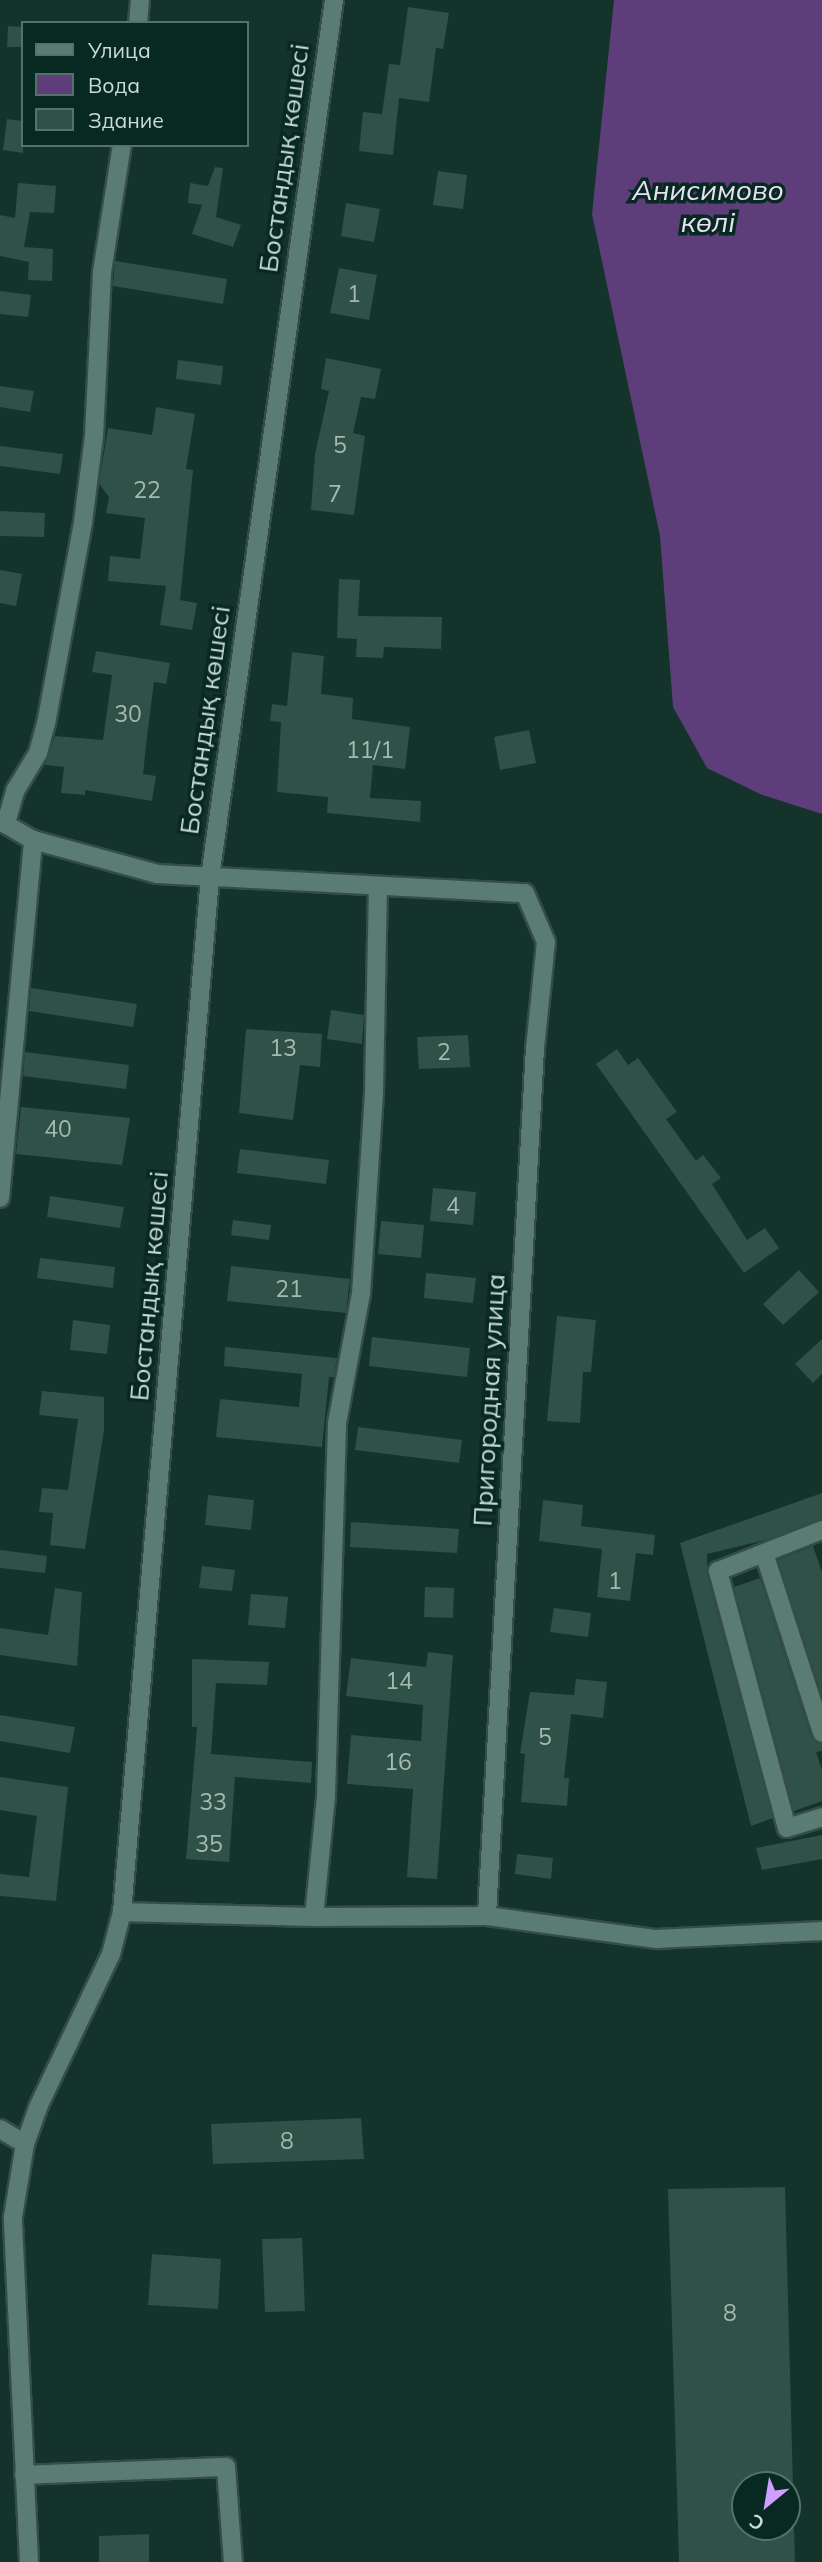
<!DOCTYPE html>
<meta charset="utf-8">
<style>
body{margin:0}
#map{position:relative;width:822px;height:2562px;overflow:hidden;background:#13332b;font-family:Mulish,sans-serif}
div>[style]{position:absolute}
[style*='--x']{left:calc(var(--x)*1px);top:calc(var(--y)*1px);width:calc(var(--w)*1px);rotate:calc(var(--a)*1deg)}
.water>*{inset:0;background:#5e3e7a}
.building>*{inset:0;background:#305147}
.roads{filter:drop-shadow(2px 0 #354d46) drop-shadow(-2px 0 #354d46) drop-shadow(0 2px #354d46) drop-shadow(0 -2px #354d46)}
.minor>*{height:18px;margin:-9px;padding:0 9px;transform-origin:9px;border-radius:9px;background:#5a7c72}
span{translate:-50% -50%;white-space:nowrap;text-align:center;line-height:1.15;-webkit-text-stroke:7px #082921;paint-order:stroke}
.number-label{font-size:23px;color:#a4b9b2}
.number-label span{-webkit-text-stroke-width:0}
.street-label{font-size:26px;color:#cadcd6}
.water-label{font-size:28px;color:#e8dff2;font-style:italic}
.legend{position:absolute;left:21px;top:21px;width:228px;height:126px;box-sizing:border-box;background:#082921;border:2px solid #567169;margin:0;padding:9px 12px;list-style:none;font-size:21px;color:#cadcd6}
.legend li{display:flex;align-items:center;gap:14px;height:35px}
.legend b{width:35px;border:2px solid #567169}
.north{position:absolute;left:731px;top:2471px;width:70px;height:70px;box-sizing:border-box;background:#082921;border:2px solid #567169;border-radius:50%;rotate:210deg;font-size:19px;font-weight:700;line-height:28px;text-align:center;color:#cadcd6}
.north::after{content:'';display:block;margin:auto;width:24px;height:32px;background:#cf9eff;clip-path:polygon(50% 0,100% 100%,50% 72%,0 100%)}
</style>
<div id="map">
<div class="water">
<div style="clip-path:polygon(614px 0,822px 0,822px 814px,760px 794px,707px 768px,673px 707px,660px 536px,592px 214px)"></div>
</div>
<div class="building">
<div style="clip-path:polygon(408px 7px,449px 13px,443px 49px,436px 48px,429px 102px,399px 98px,393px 155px,359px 151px,363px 112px,382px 114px,389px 64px,400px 65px)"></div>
<div style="clip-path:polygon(8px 26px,23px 27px,23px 47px,7px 47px)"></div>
<div style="clip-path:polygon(7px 119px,23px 121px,23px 153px,3px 150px)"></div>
<div style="clip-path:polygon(215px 167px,223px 168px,216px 217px,241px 225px,233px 247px,192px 234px,202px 205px,188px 203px,190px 183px,208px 186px)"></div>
<div style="clip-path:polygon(438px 171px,467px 175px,463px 209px,433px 205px)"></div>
<div style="clip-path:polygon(18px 183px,56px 186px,54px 213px,30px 212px,24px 247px,53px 249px,52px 281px,28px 280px,29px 262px,0 256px,0 215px,15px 218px)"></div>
<div style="clip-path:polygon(346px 203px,380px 209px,374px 242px,341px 236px)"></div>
<div style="clip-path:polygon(115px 261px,227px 279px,223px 304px,113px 286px)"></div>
<div style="clip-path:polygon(339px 268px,377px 275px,369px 320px,330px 313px)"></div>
<div style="clip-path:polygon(0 291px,31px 295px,28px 317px,0 314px)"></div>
<div style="clip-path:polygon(326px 358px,381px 369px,375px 399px,361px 397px,353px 433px,365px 436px,354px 515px,311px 510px,315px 454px,329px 391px,321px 389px)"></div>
<div style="clip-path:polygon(178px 360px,223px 366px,221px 385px,176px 379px)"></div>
<div style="clip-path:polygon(0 386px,34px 391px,30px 412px,0 407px)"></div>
<div style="clip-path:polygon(156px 407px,195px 414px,186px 469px,193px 470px,180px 600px,197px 603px,192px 630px,160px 625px,166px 586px,108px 581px,110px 556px,140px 559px,145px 518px,106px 513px,109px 497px,99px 484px,108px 428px,152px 435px)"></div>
<div style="clip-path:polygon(0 446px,63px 454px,60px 474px,0 466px)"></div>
<div style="clip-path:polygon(0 511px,45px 513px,44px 537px,0 536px)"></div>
<div style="clip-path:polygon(0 570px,22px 574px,16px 606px,0 603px)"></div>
<div style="clip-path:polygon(339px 579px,360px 580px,358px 616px,442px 617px,441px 649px,384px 647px,383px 658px,356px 657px,357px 639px,337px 638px)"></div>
<div style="clip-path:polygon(96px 651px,170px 663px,166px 684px,154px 682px,147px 737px,143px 774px,156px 776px,152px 801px,85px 790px,85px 795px,61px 793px,64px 767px,45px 765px,55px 736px,103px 740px,112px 675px,92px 672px)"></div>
<div style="clip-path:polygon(292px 652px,324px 656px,321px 694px,353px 698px,352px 719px,410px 727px,405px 769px,373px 765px,370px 798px,421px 801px,420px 822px,327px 813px,328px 797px,277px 792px,281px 722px,270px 721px,272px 704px,287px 706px)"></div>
<div style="clip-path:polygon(529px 730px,536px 763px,500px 770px,494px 737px)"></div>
<div style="clip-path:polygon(31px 988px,137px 1004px,133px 1027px,29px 1011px)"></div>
<div style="clip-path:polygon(331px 1010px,364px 1015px,362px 1044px,327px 1039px)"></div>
<div style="clip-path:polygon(246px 1029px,322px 1034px,320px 1067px,300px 1065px,293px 1120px,239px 1113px)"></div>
<div style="clip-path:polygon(468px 1035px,470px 1067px,419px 1069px,417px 1037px)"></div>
<div style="clip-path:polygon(617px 1049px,628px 1065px,638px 1058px,677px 1112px,666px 1119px,696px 1161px,703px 1155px,721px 1178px,712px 1184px,747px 1240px,765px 1228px,779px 1248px,744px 1273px,596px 1064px)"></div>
<div style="clip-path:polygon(25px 1052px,129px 1065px,126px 1089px,23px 1076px)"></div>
<div style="clip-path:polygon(21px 1107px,130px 1118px,122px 1165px,16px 1154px)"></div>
<div style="clip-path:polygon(240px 1149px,329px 1160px,326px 1184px,237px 1173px)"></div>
<div style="clip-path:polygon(433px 1188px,476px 1192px,473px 1225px,430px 1221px)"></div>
<div style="clip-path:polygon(50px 1196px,124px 1207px,120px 1228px,47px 1217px)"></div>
<div style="clip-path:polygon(233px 1220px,271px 1225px,269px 1240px,231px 1235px)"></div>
<div style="clip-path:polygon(381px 1221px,424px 1225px,421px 1258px,378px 1254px)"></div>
<div style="clip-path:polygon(40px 1258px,115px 1267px,113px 1288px,37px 1278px)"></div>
<div style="clip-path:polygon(231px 1266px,350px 1279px,346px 1313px,227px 1301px)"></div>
<div style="clip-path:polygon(799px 1270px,819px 1292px,783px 1325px,763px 1304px)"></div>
<div style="clip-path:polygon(426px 1273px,476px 1278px,473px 1303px,424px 1298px)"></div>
<div style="clip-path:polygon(557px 1316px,596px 1320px,591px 1372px,583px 1372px,580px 1423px,547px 1421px)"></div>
<div style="clip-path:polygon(73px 1320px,110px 1325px,107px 1354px,70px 1350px)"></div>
<div style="clip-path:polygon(372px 1337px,470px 1348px,467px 1377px,369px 1366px)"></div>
<div style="clip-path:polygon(822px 1339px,822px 1374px,813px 1383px,795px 1364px)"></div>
<div style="clip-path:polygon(225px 1347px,337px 1358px,334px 1377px,329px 1377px,322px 1447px,216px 1437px,220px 1399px,299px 1407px,302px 1374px,224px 1366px)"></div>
<div style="clip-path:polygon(42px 1391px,104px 1397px,104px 1430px,85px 1549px,50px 1545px,53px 1513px,39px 1512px,42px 1488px,68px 1490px,78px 1419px,39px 1415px)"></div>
<div style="clip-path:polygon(358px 1427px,462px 1440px,459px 1463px,355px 1450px)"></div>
<div style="clip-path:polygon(822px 1493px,822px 1519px,769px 1539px,707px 1554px,707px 1574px,773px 1818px,751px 1826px,680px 1543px)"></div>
<div style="clip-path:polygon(208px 1495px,254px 1500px,251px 1530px,205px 1525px)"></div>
<div style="clip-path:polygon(543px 1500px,583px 1505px,581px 1526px,655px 1535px,653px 1555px,636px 1553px,630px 1601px,597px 1597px,602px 1549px,539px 1541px)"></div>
<div style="clip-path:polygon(351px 1522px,459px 1529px,457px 1553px,350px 1547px)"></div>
<div style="clip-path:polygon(813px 1546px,822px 1572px,822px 1696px,778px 1560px)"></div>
<div style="clip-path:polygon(0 1550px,47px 1556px,45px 1573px,0 1568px)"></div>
<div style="clip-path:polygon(202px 1566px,235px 1570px,232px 1591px,199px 1588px)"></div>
<div style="clip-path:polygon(760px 1578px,811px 1736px,822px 1744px,822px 1751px,816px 1752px,822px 1770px,822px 1801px,794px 1811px,734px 1587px)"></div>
<div style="clip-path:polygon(425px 1587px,454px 1588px,453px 1618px,424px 1617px)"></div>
<div style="clip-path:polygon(55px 1588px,82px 1592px,77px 1666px,0 1655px,0 1628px,48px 1635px)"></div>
<div style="clip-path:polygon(251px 1594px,288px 1597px,285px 1628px,248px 1625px)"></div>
<div style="clip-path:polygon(554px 1608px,591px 1613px,588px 1637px,550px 1632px)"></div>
<div style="clip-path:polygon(428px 1652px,453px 1655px,437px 1879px,407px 1877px,413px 1789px,347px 1784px,351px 1735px,421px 1741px,423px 1705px,346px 1696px,351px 1658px,426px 1667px)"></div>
<div style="clip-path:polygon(192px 1659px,269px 1662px,267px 1685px,216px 1683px,211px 1754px,312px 1762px,311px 1783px,235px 1777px,229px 1862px,186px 1859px,197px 1727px,192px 1727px)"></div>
<div style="clip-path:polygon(576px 1679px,607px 1682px,603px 1718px,571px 1714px,564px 1778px,569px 1778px,567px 1806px,521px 1802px,525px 1754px,520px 1753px,530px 1692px,574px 1695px)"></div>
<div style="clip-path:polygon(0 1715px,75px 1727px,70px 1753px,0 1741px)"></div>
<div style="clip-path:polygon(0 1777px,68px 1787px,56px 1901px,0 1896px,0 1874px,29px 1877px,37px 1816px,0 1810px)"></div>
<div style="clip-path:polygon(822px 1835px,822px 1859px,762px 1870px,756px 1848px)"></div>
<div style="clip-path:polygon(517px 1854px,553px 1858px,551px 1879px,515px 1874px)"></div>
<div style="clip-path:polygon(361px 2118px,364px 2159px,213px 2164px,211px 2124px)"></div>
<div style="clip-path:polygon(785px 2187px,793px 2485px,745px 2485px,745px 2527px,794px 2527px,795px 2562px,679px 2562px,668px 2189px)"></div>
<div style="clip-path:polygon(302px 2238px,305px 2311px,265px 2312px,262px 2239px)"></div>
<div style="clip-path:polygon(152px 2254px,221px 2259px,218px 2309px,148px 2305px)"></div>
<div style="clip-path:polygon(149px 2534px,149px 2562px,99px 2562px,99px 2536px)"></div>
</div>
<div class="roads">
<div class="minor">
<div style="--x:138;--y:23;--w:23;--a:-85"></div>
<div style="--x:0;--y:821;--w:38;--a:30"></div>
<div style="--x:33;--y:840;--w:129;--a:15.3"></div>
<div style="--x:157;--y:874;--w:368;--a:3"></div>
<div style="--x:525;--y:893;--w:53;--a:66.8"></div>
<div style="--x:546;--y:942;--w:107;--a:95.9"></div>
<div style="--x:535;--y:1048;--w:869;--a:93.17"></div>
<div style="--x:6;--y:823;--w:33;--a:-74"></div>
<div style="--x:15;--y:791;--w:44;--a:-58.8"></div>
<div style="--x:38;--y:753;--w:30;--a:-75"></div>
<div style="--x:46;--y:724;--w:205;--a:-79.6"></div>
<div style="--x:83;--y:522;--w:87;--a:-82.7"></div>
<div style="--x:94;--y:436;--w:164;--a:-87.2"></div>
<div style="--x:102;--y:272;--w:129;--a:-81.1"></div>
<div style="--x:0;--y:1198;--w:360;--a:-84.7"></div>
<div style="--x:822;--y:1530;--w:112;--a:158.5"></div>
<div style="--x:718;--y:1571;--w:266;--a:75"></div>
<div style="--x:787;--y:1828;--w:37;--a:-17"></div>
<div style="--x:764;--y:1553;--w:189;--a:72.1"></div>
<div style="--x:122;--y:1912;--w:192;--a:1.5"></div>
<div style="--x:314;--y:1917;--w:173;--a:-0.3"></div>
<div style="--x:487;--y:1916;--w:171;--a:7.8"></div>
<div style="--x:656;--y:1939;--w:166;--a:-2.8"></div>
<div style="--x:314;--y:1917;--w:122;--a:-84.3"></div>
<div style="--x:326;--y:1796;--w:373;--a:-88.3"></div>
<div style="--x:337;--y:1423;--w:131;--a:-79.5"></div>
<div style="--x:361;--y:1294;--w:202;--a:-86.3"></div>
<div style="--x:374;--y:1092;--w:206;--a:-88.9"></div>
<div style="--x:0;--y:2129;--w:29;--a:31"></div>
<div style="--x:24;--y:2475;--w:202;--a:-2.3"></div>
<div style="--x:226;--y:2467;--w:95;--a:85.8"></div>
<div style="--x:29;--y:2562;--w:345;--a:-92.7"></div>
<div style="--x:13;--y:2217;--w:74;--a:-80.7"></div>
<div style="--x:25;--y:2144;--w:41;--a:-70.3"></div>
<div style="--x:39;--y:2105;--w:167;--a:-64.5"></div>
<div style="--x:111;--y:1954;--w:43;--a:-75.3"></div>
<div style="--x:122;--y:1912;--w:1039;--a:-85.14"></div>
<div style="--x:210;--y:877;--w:886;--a:-81.95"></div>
</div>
</div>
<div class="number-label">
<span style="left:354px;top:294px">1</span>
<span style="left:340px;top:445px">5</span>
<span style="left:147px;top:490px">22</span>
<span style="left:335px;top:494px">7</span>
<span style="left:128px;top:714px">30</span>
<span style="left:370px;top:750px">11/1</span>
<span style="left:283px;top:1048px">13</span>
<span style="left:444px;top:1052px">2</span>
<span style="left:58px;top:1129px">40</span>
<span style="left:453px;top:1206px">4</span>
<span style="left:289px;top:1289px">21</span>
<span style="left:615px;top:1581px">1</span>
<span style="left:399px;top:1681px">14</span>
<span style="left:545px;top:1737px">5</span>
<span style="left:398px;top:1762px">16</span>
<span style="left:213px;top:1802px">33</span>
<span style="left:209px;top:1844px">35</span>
<span style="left:287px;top:2141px">8</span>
<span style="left:730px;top:2313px">8</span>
</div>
<div class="street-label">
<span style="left:284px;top:158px;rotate:-82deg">Бостандық көшесі</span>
<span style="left:205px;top:720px;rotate:-82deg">Бостандық көшесі</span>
<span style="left:149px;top:1286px;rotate:-85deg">Бостандық көшесі</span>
<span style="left:489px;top:1400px;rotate:-87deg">Пригородная улица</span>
</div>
<div class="water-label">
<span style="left:708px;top:206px">Анисимово<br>көлі</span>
</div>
<ul class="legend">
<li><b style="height:9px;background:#5a7c72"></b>Улица</li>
<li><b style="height:19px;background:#5e3e7a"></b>Вода</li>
<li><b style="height:19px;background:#305147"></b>Здание</li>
</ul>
<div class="north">С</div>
</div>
